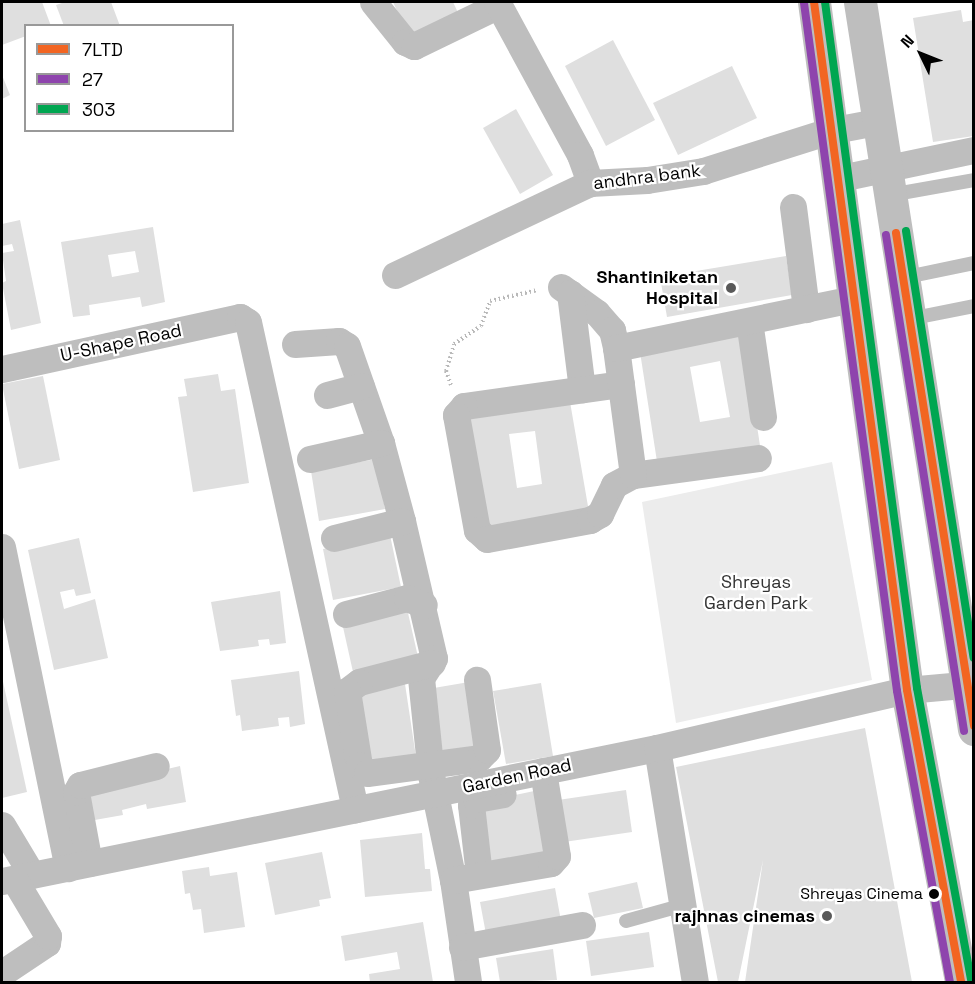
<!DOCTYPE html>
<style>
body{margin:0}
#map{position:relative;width:975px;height:984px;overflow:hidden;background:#fff;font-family:"Space Grotesk",sans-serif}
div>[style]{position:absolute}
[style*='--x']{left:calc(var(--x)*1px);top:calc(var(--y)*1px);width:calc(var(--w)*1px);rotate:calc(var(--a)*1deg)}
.green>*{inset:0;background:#ececec}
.building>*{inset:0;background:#dfdfdf}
.path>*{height:4px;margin-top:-2px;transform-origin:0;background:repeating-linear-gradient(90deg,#b9b9b9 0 1.5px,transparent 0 4.5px)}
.service>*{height:14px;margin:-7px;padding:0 7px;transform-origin:7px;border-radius:7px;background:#bebebe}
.minor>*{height:27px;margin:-13.5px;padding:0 13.5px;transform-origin:13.5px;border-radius:13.5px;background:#bebebe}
.primary>*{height:33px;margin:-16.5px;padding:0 16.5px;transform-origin:16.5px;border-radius:16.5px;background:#bebebe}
.bus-1>*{height:8px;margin:-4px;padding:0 4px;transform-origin:4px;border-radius:4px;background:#f26522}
.bus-2>*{height:8px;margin:-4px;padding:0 4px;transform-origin:4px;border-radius:4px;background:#8e44ad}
.bus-3>*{height:8px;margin:-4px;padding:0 4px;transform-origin:4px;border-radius:4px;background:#00a651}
.dots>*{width:16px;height:16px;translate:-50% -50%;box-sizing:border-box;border:3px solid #fff;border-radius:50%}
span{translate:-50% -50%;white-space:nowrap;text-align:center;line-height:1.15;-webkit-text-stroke:4.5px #fff;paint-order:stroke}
.bus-label{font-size:16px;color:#000}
.right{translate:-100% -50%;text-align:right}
.street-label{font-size:18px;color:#000}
.poi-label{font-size:18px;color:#000;font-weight:700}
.park-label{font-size:18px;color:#333}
.frame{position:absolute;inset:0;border:3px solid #000;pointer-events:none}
.legend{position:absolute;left:24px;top:24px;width:210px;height:108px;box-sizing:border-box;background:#fff;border:2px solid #999;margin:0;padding:8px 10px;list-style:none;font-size:18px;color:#000}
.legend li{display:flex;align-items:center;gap:12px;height:30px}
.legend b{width:30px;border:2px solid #999}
.north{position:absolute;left:891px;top:24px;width:60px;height:60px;-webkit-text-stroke:4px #fff;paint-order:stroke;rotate:313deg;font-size:16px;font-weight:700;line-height:24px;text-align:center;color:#000}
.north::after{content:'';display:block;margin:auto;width:21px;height:27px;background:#000;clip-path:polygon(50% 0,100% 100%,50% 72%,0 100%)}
</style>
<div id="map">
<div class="green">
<div style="clip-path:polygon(832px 462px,872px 680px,676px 723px,642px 502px)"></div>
</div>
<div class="building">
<div style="clip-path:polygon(2px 2px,42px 2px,51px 26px,26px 26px,26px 36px,2px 45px)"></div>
<div style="clip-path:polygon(65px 2px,111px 2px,120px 26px,64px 26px,56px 5px)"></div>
<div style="clip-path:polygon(393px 2px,453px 2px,460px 17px,410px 39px)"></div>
<div style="clip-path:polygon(961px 10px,963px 22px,974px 20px,974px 136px,933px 142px,913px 18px)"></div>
<div style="clip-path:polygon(613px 40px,655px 120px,606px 146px,565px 66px)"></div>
<div style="clip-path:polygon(732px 66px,757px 118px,678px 155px,653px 103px)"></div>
<div style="clip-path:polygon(2px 75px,10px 95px,2px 99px)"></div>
<div style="clip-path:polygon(516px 109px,553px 175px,520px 194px,483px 128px)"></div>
<div style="clip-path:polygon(20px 220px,41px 323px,11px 330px,2px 283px,6px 281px,2px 253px,14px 251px,12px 244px,2px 246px,2px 224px)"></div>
<div style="clip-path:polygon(evenodd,153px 227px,165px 302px,142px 307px,140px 297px,89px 305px,90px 315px,73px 317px,61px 242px,153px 227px,135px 251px,139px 272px,112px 277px,108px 255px,135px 251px)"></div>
<div style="clip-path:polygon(786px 256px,792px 295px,667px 317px,660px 277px)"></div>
<div style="clip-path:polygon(evenodd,743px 335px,761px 452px,658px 468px,640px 352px,743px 335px,720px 361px,730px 417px,700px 422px,690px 367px,720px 361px)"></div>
<div style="clip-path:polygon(218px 374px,221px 391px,235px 389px,249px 483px,193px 492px,178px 397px,187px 396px,184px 379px)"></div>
<div style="clip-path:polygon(43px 376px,60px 460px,19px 469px,2px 384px)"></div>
<div style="clip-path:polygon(evenodd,569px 396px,589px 512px,487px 531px,467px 415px,569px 396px,535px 431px,542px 484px,517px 488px,509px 434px,535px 431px)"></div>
<div style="clip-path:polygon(376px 459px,385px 509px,319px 521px,311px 471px)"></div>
<div style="clip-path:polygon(390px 535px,401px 587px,333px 600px,323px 549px)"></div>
<div style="clip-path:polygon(79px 538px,91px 593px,76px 596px,74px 589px,60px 592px,64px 609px,95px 599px,108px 658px,54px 670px,28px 550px)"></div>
<div style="clip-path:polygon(280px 591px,286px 643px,270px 645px,269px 639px,258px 640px,259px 646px,220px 651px,211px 602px)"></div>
<div style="clip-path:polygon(406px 604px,418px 657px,353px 672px,341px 618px)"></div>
<div style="clip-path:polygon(299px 671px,305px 724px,290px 727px,289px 717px,278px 718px,279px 726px,242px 731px,240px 715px,236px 716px,231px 680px)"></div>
<div style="clip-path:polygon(2px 677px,27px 792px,2px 798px)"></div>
<div style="clip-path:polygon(469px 682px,481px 752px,440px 759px,428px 689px)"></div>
<div style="clip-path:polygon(541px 683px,553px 756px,506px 764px,493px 691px)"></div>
<div style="clip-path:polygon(405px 684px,416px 757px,364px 766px,353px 693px)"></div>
<div style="clip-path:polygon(865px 728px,912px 982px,745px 982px,763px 860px,738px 982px,718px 982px,676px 767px)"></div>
<div style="clip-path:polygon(180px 766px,186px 802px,147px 809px,146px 804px,122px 810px,123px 815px,89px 821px,82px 789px)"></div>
<div style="clip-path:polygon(539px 790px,549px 857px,483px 863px,477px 803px)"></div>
<div style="clip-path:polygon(626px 790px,632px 832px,564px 842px,558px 800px)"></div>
<div style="clip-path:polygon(422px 833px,425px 869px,430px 869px,432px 891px,365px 897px,360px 840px)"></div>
<div style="clip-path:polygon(322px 852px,331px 898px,319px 900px,320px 906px,275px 915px,265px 863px)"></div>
<div style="clip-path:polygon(209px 867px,210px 876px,237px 872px,245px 927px,204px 933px,201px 909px,193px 910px,190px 893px,185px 894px,182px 871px)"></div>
<div style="clip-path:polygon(637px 882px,643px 908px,594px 918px,588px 893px)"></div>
<div style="clip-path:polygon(555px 888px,561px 921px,486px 934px,480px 902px)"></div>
<div style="clip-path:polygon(423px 922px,433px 982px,370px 982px,369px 974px,400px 969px,397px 952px,345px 961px,341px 936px)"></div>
<div style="clip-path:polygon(649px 932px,654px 967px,591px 976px,586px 941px)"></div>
<div style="clip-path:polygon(553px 949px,557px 980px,500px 982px,496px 958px)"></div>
</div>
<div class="path">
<div style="--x:451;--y:385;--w:15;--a:-110"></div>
<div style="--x:446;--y:371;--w:28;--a:-73"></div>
<div style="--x:454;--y:344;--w:32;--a:-34"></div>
<div style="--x:481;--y:326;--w:27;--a:-70"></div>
<div style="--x:490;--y:301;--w:49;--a:-12.9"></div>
</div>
<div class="service">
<div style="--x:890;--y:195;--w:85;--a:-10.1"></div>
<div style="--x:902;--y:278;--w:74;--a:-11.8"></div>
<div style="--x:909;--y:319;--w:66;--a:-11.3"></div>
<div style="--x:626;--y:921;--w:56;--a:-15.5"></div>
</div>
<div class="minor">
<div style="--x:373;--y:2;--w:51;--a:51.3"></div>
<div style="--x:405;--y:42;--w:10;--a:24"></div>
<div style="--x:414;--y:46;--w:94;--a:-25.8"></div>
<div style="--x:497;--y:2;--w:174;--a:61.5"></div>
<div style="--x:580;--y:155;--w:30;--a:70"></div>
<div style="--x:836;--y:179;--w:141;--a:-11.9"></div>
<div style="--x:793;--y:207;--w:103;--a:82.7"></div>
<div style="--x:395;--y:275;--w:216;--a:-25.3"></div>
<div style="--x:590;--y:183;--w:57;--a:-3"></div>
<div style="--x:647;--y:180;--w:57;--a:-9.1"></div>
<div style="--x:703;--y:171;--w:132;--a:-17.6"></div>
<div style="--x:829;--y:131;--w:48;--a:-10.8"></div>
<div style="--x:561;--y:287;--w:44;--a:35.8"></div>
<div style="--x:597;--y:313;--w:23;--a:49"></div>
<div style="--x:612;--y:330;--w:18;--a:77"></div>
<div style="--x:570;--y:293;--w:97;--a:82.9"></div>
<div style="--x:749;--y:321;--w:97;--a:81.7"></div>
<div style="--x:295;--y:344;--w:44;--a:-3.9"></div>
<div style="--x:339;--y:341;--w:9;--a:32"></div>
<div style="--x:347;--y:346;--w:103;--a:70.7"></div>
<div style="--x:381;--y:443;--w:81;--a:74.9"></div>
<div style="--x:402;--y:521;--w:141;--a:76.9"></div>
<div style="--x:434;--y:658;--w:24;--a:123"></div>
<div style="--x:421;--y:678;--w:98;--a:84.1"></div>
<div style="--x:431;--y:775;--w:107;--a:78.2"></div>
<div style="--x:453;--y:880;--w:103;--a:81.6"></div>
<div style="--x:2;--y:369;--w:244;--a:-12.3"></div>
<div style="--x:240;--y:317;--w:9;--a:32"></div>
<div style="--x:248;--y:322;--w:499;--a:77.6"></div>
<div style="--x:621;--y:384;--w:159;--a:172"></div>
<div style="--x:464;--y:406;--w:12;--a:132"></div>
<div style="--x:456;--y:415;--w:117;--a:79.7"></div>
<div style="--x:477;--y:530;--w:13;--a:42"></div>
<div style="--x:487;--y:539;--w:105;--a:-10.5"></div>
<div style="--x:590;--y:520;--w:12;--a:-31"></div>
<div style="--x:600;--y:514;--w:32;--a:-64"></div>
<div style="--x:614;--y:485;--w:21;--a:-28"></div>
<div style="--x:633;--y:475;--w:126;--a:-7.7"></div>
<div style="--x:327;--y:395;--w:35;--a:-15"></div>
<div style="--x:310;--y:459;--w:73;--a:-12.7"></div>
<div style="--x:633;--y:475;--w:128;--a:-97.6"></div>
<div style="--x:616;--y:348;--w:241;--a:-11.7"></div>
<div style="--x:334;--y:538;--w:70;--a:-14"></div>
<div style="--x:2;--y:547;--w:328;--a:78.4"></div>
<div style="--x:346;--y:614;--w:63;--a:-14.7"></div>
<div style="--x:407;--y:598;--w:18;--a:22"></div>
<div style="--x:432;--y:663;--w:75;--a:165.4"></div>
<div style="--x:359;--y:682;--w:15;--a:143"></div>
<div style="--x:347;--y:691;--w:75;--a:80.8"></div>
<div style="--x:359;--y:765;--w:11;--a:45"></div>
<div style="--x:367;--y:773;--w:113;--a:-7.6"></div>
<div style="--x:479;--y:758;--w:11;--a:-45"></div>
<div style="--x:487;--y:750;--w:71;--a:-98.1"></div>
<div style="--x:657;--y:748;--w:237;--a:80.8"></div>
<div style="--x:2;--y:825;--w:58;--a:59"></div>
<div style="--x:89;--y:863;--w:72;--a:-100.4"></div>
<div style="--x:76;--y:792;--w:8;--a:-60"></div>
<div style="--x:80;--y:785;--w:78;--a:-14"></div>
<div style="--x:479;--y:875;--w:70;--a:-96.5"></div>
<div style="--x:471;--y:805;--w:8;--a:-50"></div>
<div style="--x:476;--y:799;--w:27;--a:-10"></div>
<div style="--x:453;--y:880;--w:99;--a:-9.8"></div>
<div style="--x:551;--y:863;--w:9;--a:-49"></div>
<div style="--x:557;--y:856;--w:86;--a:-99.4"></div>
<div style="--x:2;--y:881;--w:668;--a:-11.48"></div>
<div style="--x:657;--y:748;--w:257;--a:-13.1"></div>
<div style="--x:907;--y:690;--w:67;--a:-5.1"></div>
<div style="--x:462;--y:947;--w:122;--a:-10.4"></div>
<div style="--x:2;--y:973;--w:54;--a:-33.7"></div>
<div style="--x:47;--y:943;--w:7;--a:-82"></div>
<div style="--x:48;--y:936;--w:66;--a:-120.8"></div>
</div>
<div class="primary">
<div style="--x:814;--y:2;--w:694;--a:82.3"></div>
<div style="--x:907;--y:690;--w:297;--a:79.5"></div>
<div style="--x:860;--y:2;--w:736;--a:81.09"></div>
</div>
<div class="bus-1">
<div style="--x:814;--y:2;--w:694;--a:82.3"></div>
<div style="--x:907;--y:690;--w:297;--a:79.5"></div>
<div style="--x:896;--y:233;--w:499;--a:81"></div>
</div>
<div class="bus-2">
<div style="--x:804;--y:3;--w:694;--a:82.3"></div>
<div style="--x:897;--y:691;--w:296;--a:79.7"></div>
<div style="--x:886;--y:235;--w:502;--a:81.06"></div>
</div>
<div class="bus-3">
<div style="--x:825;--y:2;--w:692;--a:82.36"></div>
<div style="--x:917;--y:688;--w:297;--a:79.5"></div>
<div style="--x:906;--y:231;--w:432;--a:81"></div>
</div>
<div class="dots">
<div style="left:731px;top:288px;background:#595959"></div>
<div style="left:934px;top:894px;background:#000"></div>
<div style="left:827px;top:916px;background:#595959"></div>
</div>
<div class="bus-label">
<span class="right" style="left:923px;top:894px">Shreyas Cinema</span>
</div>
<div class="street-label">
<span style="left:647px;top:177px;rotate:-7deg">andhra bank</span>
<span style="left:121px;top:343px;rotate:-12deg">U-Shape Road</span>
<span style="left:517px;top:776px;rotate:-12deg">Garden Road</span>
</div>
<div class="poi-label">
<span class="right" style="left:718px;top:288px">Shantiniketan<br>Hospital</span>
<span class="right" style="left:815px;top:916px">rajhnas cinemas</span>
</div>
<div class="park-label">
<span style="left:756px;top:593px">Shreyas<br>Garden Park</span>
</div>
<div class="frame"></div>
<ul class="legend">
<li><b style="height:8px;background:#f26522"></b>7LTD</li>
<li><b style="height:8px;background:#8e44ad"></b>27</li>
<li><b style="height:8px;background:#00a651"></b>303</li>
</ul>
<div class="north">N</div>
</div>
